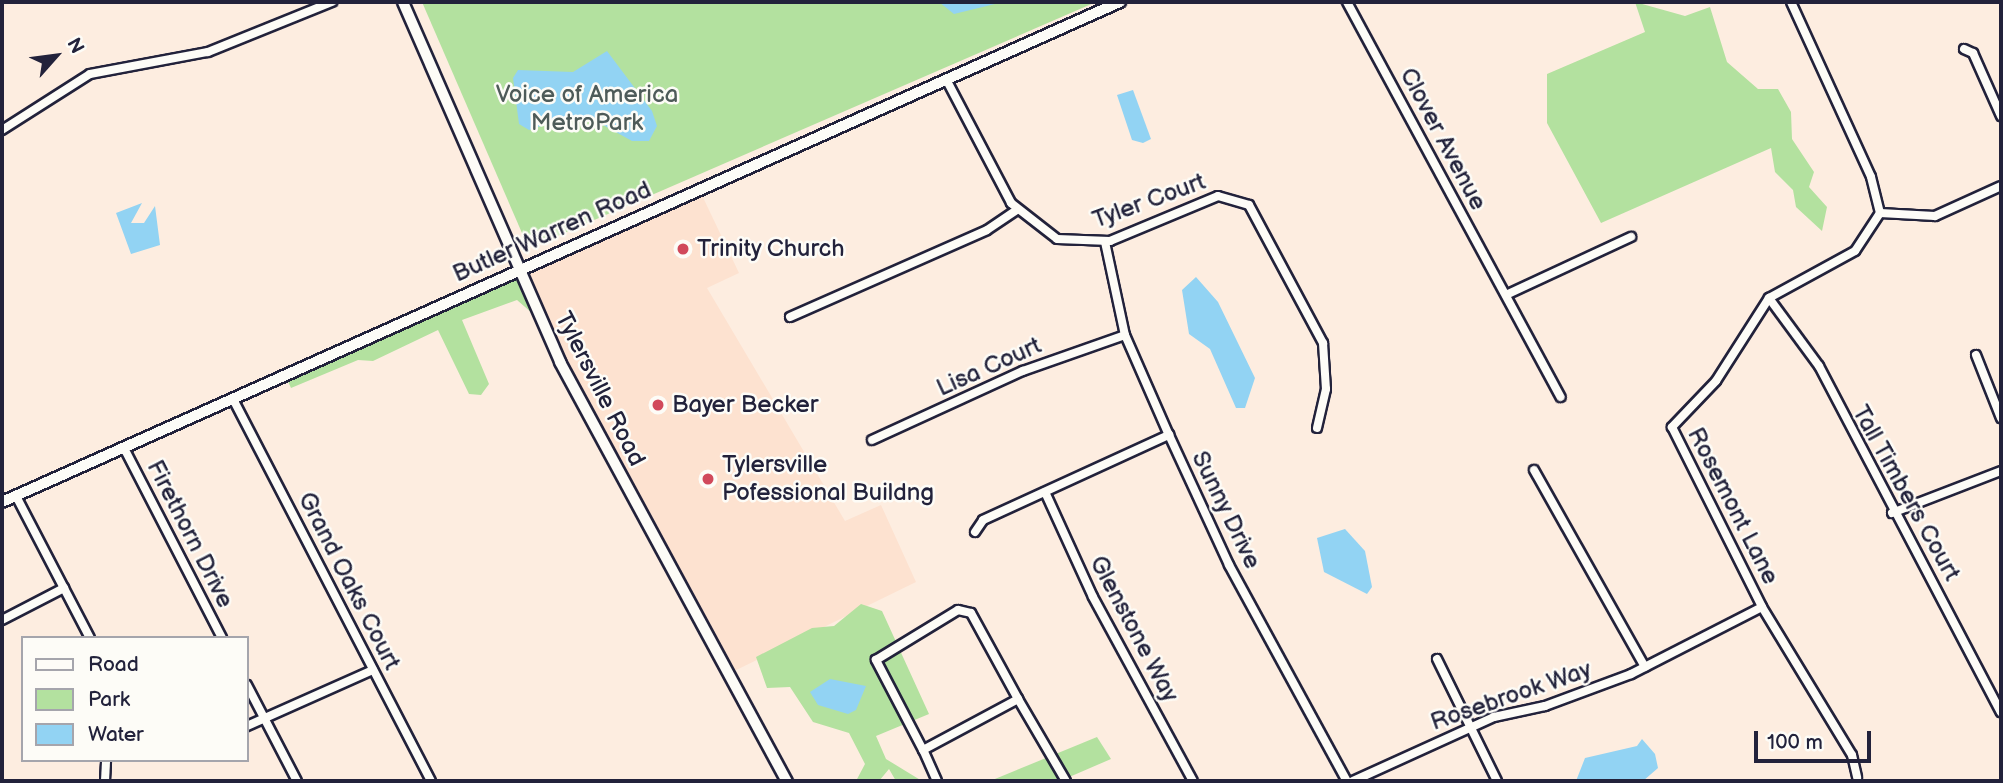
<!DOCTYPE html>
<style>
body{margin:0}
#map{position:relative;width:2003px;height:783px;overflow:hidden;background:#fdede0;font-family:"Balsamiq Sans",sans-serif}
div>[style]{position:absolute}
[style*='--x']{left:calc(var(--x)*1px);top:calc(var(--y)*1px);width:calc(var(--w)*1px);rotate:calc(var(--a)*1deg)}
.built>*{inset:0;background:#fde2d0}
.green>*{inset:0;background:#b3e19f}
.water>*{inset:0;background:#92d3f3}
.roads{filter:drop-shadow(2px 0 #22223b) drop-shadow(-2px 0 #22223b) drop-shadow(0 2px #22223b) drop-shadow(0 -2px #22223b)}
.minor>*{height:8px;margin:-4px;padding:0 4px;transform-origin:4px;border-radius:4px;background:#fdfcf7}
.major>*{height:10px;margin:-5px;padding:0 5px;transform-origin:5px;border-radius:5px;background:#fdfcf7}
.dots>*{width:19px;height:19px;translate:-50% -50%;box-sizing:border-box;border:4px solid #fdfcf7;border-radius:50%}
span{translate:-50% -50%;white-space:nowrap;text-align:center;line-height:1.15;-webkit-text-stroke:5px #fdfcf7;paint-order:stroke}
.park-label{font-size:24px;color:#4e5b59}
.street-label{font-size:24px;color:#22223b}
.poi-label{font-size:24px;color:#22223b}
.left{translate:0 -50%;text-align:left}
.frame{position:absolute;inset:0;border:4px solid #22223b;pointer-events:none}
.legend{position:absolute;left:21px;top:636px;width:228px;height:126px;box-sizing:border-box;background:#fdfcf7;border:2px solid #a5a5ac;margin:0;padding:9px 12px;list-style:none;font-size:21px;color:#22223b}
.legend li{display:flex;align-items:center;gap:14px;height:35px}
.legend b{width:35px;border:2px solid #a5a5ac}
.north{position:absolute;left:21px;top:21px;width:70px;height:70px;-webkit-text-stroke:5px #fdfcf7;paint-order:stroke;rotate:62deg;font-size:19px;font-weight:700;line-height:28px;text-align:center;color:#22223b}
.north::after{content:'';display:block;margin:auto;width:24px;height:32px;background:#22223b;clip-path:polygon(50% 0,100% 100%,50% 72%,0 100%)}
.scale{position:absolute;left:1754px;top:731px;width:117px;height:32px;box-sizing:border-box;border:4px solid #22223b;border-top:0;padding-left:9px;font-size:21px;line-height:24px;white-space:nowrap;color:#22223b;-webkit-text-stroke:5px #fdfcf7;paint-order:stroke}
</style>
<div id="map">
<div class="built">
<div style="clip-path:polygon(699px 189px,739px 273px,707px 288px,845px 521px,881px 505px,916px 582px,728px 674px,603px 444px,519px 271px)"></div>
</div>
<div class="green">
<div style="clip-path:polygon(422px 2px,1096px 2px,539px 244px,522px 233px)"></div>
<div style="clip-path:polygon(1635px 2px,1685px 16px,1710px 7px,1727px 62px,1758px 89px,1778px 89px,1791px 112px,1792px 139px,1814px 172px,1809px 187px,1827px 207px,1822px 231px,1796px 207px,1793px 190px,1775px 172px,1771px 148px,1601px 223px,1547px 123px,1547px 74px,1645px 32px)"></div>
<div style="clip-path:polygon(519px 271px,540px 320px,517px 300px,462px 320px,489px 384px,481px 395px,469px 394px,438px 330px,373px 361px,358px 360px,291px 388px,285px 375px)"></div>
<div style="clip-path:polygon(861px 604px,882px 611px,929px 714px,876px 736px,886px 759px,922px 781px,896px 781px,889px 769px,879px 781px,856px 781px,865px 764px,849px 733px,813px 722px,790px 687px,767px 688px,756px 657px,812px 628px,834px 626px)"></div>
<div style="clip-path:polygon(1097px 737px,1111px 759px,1060px 781px,990px 781px)"></div>
</div>
<div class="water">
<div style="clip-path:polygon(939px 2px,1003px 2px,954px 14px)"></div>
<div style="clip-path:polygon(607px 51px,652px 111px,657px 126px,649px 141px,632px 141px,594px 120px,565px 118px,529px 130px,519px 124px,513px 78px,518px 70px,573px 72px)"></div>
<div style="clip-path:polygon(1133px 90px,1151px 139px,1143px 143px,1132px 140px,1117px 95px)"></div>
<div style="clip-path:polygon(142px 203px,131px 223px,144px 223px,155px 206px,160px 245px,131px 254px,116px 213px)"></div>
<div style="clip-path:polygon(1196px 277px,1218px 302px,1255px 378px,1245px 408px,1236px 408px,1210px 349px,1189px 334px,1182px 290px)"></div>
<div style="clip-path:polygon(1345px 529px,1365px 551px,1372px 587px,1367px 594px,1324px 572px,1317px 538px)"></div>
<div style="clip-path:polygon(830px 679px,866px 686px,856px 710px,848px 714px,818px 705px,810px 692px)"></div>
<div style="clip-path:polygon(1642px 739px,1655px 754px,1658px 768px,1643px 781px,1576px 781px,1585px 758px,1637px 746px)"></div>
</div>
<div class="roads">
<div class="minor">
<div style="--x:1347;--y:2;--w:449;--a:61.6"></div>
<div style="--x:1791;--y:2;--w:192;--a:65.4"></div>
<div style="--x:1871;--y:177;--w:37;--a:76"></div>
<div style="--x:1880;--y:213;--w:45;--a:123.3"></div>
<div style="--x:1855;--y:251;--w:98;--a:151.3"></div>
<div style="--x:1769;--y:298;--w:98;--a:122.6"></div>
<div style="--x:1716;--y:381;--w:64;--a:133.7"></div>
<div style="--x:1672;--y:427;--w:201;--a:63.4"></div>
<div style="--x:1762;--y:607;--w:173;--a:58.7"></div>
<div style="--x:1852;--y:755;--w:23;--a:77"></div>
<div style="--x:1964;--y:49;--w:10;--a:24"></div>
<div style="--x:1973;--y:53;--w:69;--a:66"></div>
<div style="--x:946;--y:79;--w:140;--a:62.3"></div>
<div style="--x:1011;--y:203;--w:58;--a:38"></div>
<div style="--x:1057;--y:239;--w:53;--a:2.2"></div>
<div style="--x:1110;--y:241;--w:117;--a:-22.6"></div>
<div style="--x:1218;--y:196;--w:32;--a:16"></div>
<div style="--x:1249;--y:205;--w:157;--a:61.8"></div>
<div style="--x:1323;--y:343;--w:46;--a:86.3"></div>
<div style="--x:1326;--y:389;--w:40;--a:103"></div>
<div style="--x:2;--y:130;--w:104;--a:-32.5"></div>
<div style="--x:90;--y:74;--w:120;--a:-10.6"></div>
<div style="--x:208;--y:52;--w:134;--a:-22"></div>
<div style="--x:1880;--y:213;--w:55;--a:3.1"></div>
<div style="--x:1935;--y:216;--w:72;--a:-24.4"></div>
<div style="--x:1105;--y:242;--w:95;--a:77.9"></div>
<div style="--x:1125;--y:335;--w:109;--a:66.3"></div>
<div style="--x:1169;--y:435;--w:143;--a:65.2"></div>
<div style="--x:1229;--y:565;--w:246;--a:61.4"></div>
<div style="--x:1506;--y:295;--w:138;--a:-24.9"></div>
<div style="--x:1769;--y:298;--w:84;--a:53.7"></div>
<div style="--x:1819;--y:366;--w:391;--a:62.3"></div>
<div style="--x:790;--y:317;--w:215;--a:-23.8"></div>
<div style="--x:987;--y:230;--w:36;--a:-34"></div>
<div style="--x:1976;--y:355;--w:68;--a:68.4"></div>
<div style="--x:233;--y:399;--w:430;--a:62.6"></div>
<div style="--x:872;--y:440;--w:166;--a:-24.6"></div>
<div style="--x:1023;--y:371;--w:108;--a:-19.4"></div>
<div style="--x:124;--y:448;--w:214;--a:62.7"></div>
<div style="--x:1534;--y:470;--w:226;--a:60.6"></div>
<div style="--x:1045;--y:492;--w:115;--a:65.4"></div>
<div style="--x:1093;--y:597;--w:209;--a:61.5"></div>
<div style="--x:16;--y:496;--w:160;--a:62.5"></div>
<div style="--x:1892;--y:513;--w:117;--a:-21.1"></div>
<div style="--x:975;--y:532;--w:14;--a:-56"></div>
<div style="--x:983;--y:520;--w:205;--a:-24.6"></div>
<div style="--x:2;--y:620;--w:70;--a:-27.3"></div>
<div style="--x:1437;--y:659;--w:136;--a:63.8"></div>
<div style="--x:247;--y:685;--w:108;--a:62.5"></div>
<div style="--x:247;--y:726;--w:138;--a:-24"></div>
<div style="--x:923;--y:750;--w:102;--a:-117.6"></div>
<div style="--x:876;--y:660;--w:96;--a:-31.4"></div>
<div style="--x:958;--y:610;--w:13;--a:13"></div>
<div style="--x:971;--y:613;--w:98;--a:61.3"></div>
<div style="--x:105;--y:781;--w:21;--a:-87"></div>
<div style="--x:937;--y:781;--w:34;--a:-114"></div>
<div style="--x:923;--y:750;--w:108;--a:-28.2"></div>
<div style="--x:1018;--y:699;--w:95;--a:59.7"></div>
<div style="--x:1353;--y:781;--w:155;--a:-24.4"></div>
<div style="--x:1494;--y:717;--w:52;--a:-12.2"></div>
<div style="--x:1545;--y:706;--w:92;--a:-20.4"></div>
<div style="--x:1631;--y:674;--w:147;--a:-27.1"></div>
</div>
<div class="major">
<div style="--x:403;--y:2;--w:393;--a:66.4"></div>
<div style="--x:560;--y:362;--w:477;--a:61.6"></div>
<div style="--x:2;--y:502;--w:1225;--a:-24.1"></div>
</div>
</div>
<div class="dots">
<div style="left:683px;top:249px;background:#d1495b"></div>
<div style="left:658px;top:405px;background:#d1495b"></div>
<div style="left:708px;top:479px;background:#d1495b"></div>
</div>
<div class="park-label">
<span style="left:587px;top:109px">Voice of America<br>MetroPark</span>
</div>
<div class="street-label">
<span style="left:1443px;top:139px;rotate:62deg">Clover Avenue</span>
<span style="left:1149px;top:201px;rotate:-20deg">Tyler Court</span>
<span style="left:552px;top:232px;rotate:-24deg">Butler Warren Road</span>
<span style="left:989px;top:367px;rotate:-24deg">Lisa Court</span>
<span style="left:600px;top:389px;rotate:63deg">Tylersville Road</span>
<span style="left:1906px;top:493px;rotate:61deg">Tall Timbers Court</span>
<span style="left:1733px;top:506px;rotate:63deg">Rosemont Lane</span>
<span style="left:1226px;top:510px;rotate:64deg">Sunny Drive</span>
<span style="left:190px;top:534px;rotate:63deg">Firethorn Drive</span>
<span style="left:349px;top:581px;rotate:63deg">Grand Oaks Court</span>
<span style="left:1134px;top:629px;rotate:62deg">Glenstone Way</span>
<span style="left:1511px;top:696px;rotate:-19deg">Rosebrook Way</span>
</div>
<div class="poi-label">
<span class="left" style="left:697px;top:249px">Trinity Church</span>
<span class="left" style="left:672px;top:405px">Bayer Becker</span>
<span class="left" style="left:722px;top:479px">Tylersville<br>Pofessional Buildng</span>
</div>
<div class="frame"></div>
<ul class="legend">
<li><b style="height:9px;background:#fdfcf7"></b>Road</li>
<li><b style="height:19px;background:#b3e19f"></b>Park</li>
<li><b style="height:19px;background:#92d3f3"></b>Water</li>
</ul>
<div class="north">N</div>
<div class="scale">100 m</div>
</div>
